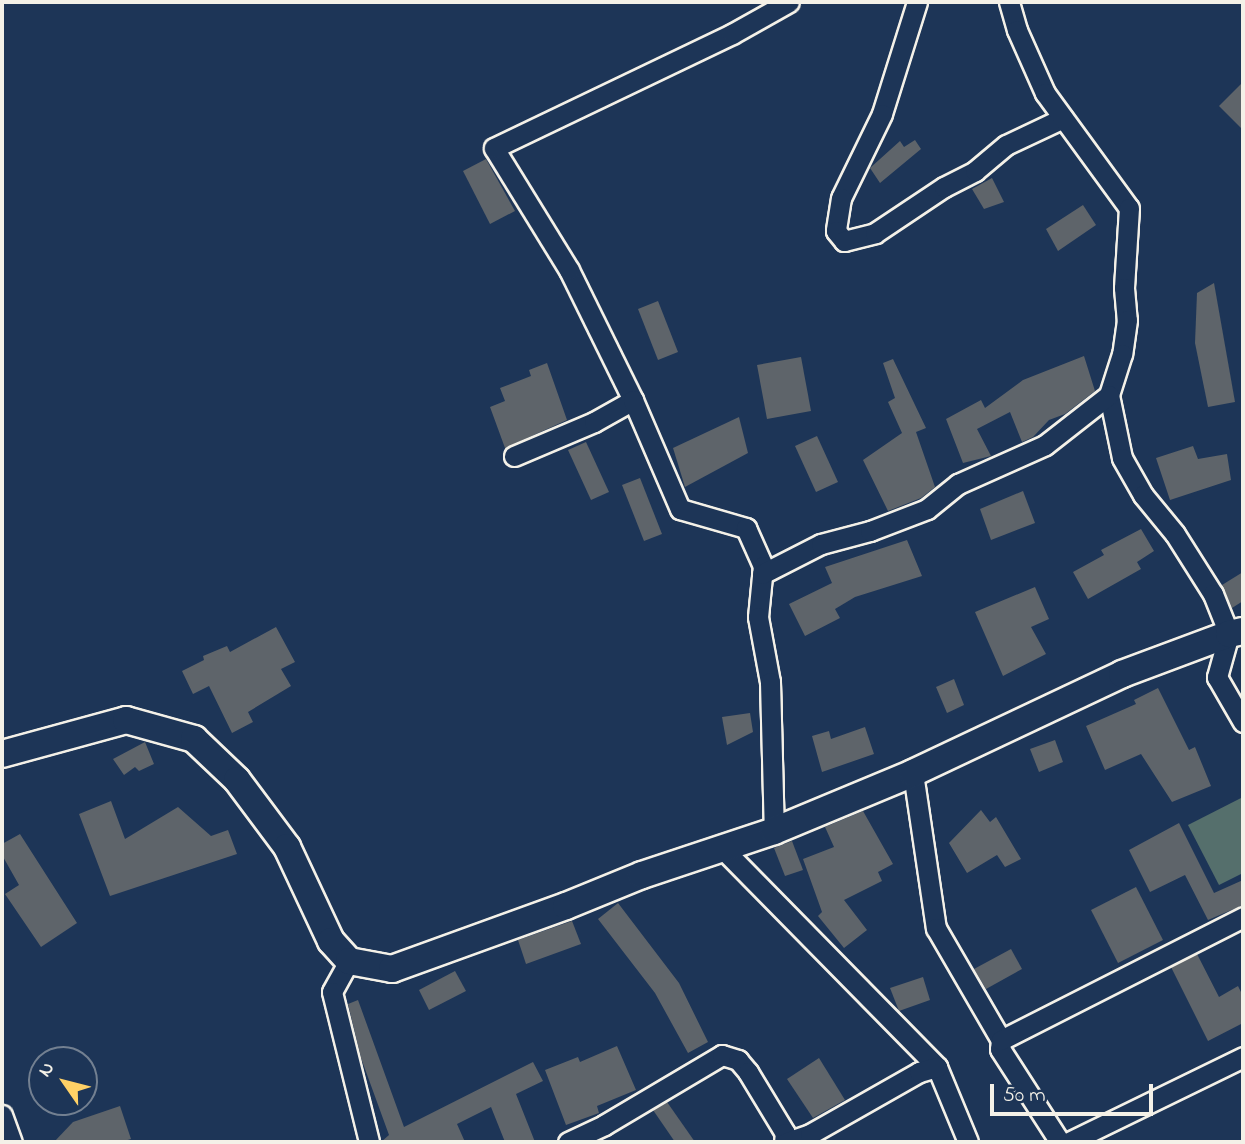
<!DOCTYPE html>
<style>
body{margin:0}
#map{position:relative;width:1245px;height:1144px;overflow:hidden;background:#1d3557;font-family:"Indie Flower",sans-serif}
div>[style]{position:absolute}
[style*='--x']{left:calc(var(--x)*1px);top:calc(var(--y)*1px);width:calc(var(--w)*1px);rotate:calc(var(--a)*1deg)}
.green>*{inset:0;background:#556f6c}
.building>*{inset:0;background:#5e646a}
.roads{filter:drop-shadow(2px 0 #f4f1e8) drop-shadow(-2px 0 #f4f1e8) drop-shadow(0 2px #f4f1e8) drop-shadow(0 -2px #f4f1e8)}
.street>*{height:19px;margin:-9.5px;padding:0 9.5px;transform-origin:9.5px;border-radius:9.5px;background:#1d3557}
.secondary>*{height:26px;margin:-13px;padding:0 13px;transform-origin:13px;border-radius:13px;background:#1d3557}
span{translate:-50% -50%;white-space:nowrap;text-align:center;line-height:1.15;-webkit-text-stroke:7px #1d3557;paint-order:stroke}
.frame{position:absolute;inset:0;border:4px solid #f4f1e8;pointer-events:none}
.north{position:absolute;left:28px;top:1046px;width:70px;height:70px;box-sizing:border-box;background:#1d3557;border:2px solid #738091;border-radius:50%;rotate:305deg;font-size:19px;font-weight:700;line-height:28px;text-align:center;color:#f4f1e8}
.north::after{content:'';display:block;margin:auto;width:24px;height:32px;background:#ffd166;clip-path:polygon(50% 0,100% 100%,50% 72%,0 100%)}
.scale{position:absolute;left:990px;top:1084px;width:163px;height:32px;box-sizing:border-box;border:4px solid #f4f1e8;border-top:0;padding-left:9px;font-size:21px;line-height:24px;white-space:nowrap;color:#f4f1e8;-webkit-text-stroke:5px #1d3557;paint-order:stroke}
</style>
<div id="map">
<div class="green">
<div style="clip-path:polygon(1243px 797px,1243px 873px,1219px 885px,1188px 825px)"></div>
</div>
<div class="building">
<div style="clip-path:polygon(1243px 82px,1243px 130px,1219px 106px)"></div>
<div style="clip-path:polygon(915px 140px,921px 149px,880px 183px,870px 168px,900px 141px,904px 147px)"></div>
<div style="clip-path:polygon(486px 159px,515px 211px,490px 224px,463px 171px)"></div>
<div style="clip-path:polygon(992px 178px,1004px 202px,984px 209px,972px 189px)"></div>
<div style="clip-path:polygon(1083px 205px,1096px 225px,1058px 251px,1046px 229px)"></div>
<div style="clip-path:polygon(1214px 283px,1235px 402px,1208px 407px,1195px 343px,1197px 293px)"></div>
<div style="clip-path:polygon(658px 301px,678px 352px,658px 360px,638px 309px)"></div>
<div style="clip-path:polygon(1084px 356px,1095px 391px,1065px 414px,1049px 420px,1033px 437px,1022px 442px,1010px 412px,977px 429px,991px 456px,963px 463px,946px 419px,981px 400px,985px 408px,1023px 380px)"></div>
<div style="clip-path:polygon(801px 357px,811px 411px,767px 419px,757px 365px)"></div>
<div style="clip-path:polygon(893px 359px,926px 428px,916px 432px,935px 487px,921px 498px,888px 511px,863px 460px,902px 433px,888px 402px,895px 398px,883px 363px)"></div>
<div style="clip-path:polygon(547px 363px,567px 420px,505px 448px,490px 407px,505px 401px,500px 388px,531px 376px,529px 370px)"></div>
<div style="clip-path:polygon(739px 417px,748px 453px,685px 487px,673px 448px)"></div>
<div style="clip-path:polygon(817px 436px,838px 482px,816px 492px,795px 446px)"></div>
<div style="clip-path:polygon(586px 442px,609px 492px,591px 500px,568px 450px)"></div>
<div style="clip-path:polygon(1193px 446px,1198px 459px,1227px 454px,1231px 480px,1170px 500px,1156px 458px)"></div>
<div style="clip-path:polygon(640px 478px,662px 534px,644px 541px,622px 485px)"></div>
<div style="clip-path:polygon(1023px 491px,1035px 523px,991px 540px,980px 509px)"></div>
<div style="clip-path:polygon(1141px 529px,1154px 551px,1137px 562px,1141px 569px,1088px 599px,1073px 572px,1104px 555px,1101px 550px)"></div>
<div style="clip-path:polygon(907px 540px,922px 576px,855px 597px,835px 609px,840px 618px,805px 636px,789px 604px,832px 583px,825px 567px)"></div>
<div style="clip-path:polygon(1243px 572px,1243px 601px,1232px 608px,1222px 585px)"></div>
<div style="clip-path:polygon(1035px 587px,1049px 619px,1031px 627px,1046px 654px,1003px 676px,975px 612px)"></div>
<div style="clip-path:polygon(276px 627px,295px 662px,281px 669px,291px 686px,248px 712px,253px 722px,232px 733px,209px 686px,193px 694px,182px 671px,204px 660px,203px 656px,227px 646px,230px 652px)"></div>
<div style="clip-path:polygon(954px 679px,964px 705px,947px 713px,936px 687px)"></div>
<div style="clip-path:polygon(1158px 688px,1189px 750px,1195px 747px,1211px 786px,1172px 802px,1141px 754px,1105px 770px,1086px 726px,1136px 704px,1134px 700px)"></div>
<div style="clip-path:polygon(750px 713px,753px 732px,727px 745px,722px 717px)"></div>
<div style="clip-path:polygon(865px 727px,874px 754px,822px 772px,812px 736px,829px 731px,831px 739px)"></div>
<div style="clip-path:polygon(1055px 740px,1063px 762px,1039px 772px,1030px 749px)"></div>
<div style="clip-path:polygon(145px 742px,154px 764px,139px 771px,135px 767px,124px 775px,113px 759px)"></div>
<div style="clip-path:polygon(111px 801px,125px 839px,178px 807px,211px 836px,228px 830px,237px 854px,110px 896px,79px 814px)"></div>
<div style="clip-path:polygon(981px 810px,990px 822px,996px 817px,1021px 859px,1005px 867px,997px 855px,967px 873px,949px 843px)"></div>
<div style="clip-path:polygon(863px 811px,893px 864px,878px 872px,882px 881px,844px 900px,867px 930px,844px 948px,818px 916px,822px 912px,803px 859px,834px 847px,825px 827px)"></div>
<div style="clip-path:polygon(1179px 823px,1214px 893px,1243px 880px,1243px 905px,1208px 920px,1185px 875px,1150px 892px,1129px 850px)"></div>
<div style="clip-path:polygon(20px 834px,77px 923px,41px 947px,5px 894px,19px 885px,2px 855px,2px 844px)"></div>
<div style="clip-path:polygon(792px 841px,803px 870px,785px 876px,774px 848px)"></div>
<div style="clip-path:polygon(1136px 887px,1163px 940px,1118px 963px,1091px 910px)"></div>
<div style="clip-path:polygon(618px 903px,679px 983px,708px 1042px,688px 1053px,655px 993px,598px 919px)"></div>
<div style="clip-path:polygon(572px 921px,581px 944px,526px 964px,518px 940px)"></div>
<div style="clip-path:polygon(1011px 949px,1022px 969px,986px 989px,974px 969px)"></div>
<div style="clip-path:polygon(1197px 954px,1219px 997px,1238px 986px,1243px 996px,1243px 1023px,1208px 1041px,1171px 967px)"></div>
<div style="clip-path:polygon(455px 971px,466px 991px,429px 1010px,419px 990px)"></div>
<div style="clip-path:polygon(923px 977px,930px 1000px,899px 1011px,890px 988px)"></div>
<div style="clip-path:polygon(358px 1000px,404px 1127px,533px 1062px,543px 1081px,516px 1094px,535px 1142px,505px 1142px,491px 1107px,457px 1124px,465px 1142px,381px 1142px,389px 1135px,361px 1058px,348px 1004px)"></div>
<div style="clip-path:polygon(617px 1046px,636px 1090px,597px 1106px,599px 1113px,566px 1125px,545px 1070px,578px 1057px,580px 1062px)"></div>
<div style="clip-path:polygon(819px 1058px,845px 1100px,813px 1118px,787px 1079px)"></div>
<div style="clip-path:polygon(667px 1102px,695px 1142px,675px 1142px,653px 1110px)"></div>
<div style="clip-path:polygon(120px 1106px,131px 1139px,121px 1142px,54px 1142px,73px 1122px)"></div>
</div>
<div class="roads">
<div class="street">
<div style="--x:917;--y:2;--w:117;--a:107.4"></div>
<div style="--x:882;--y:114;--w:93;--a:116"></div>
<div style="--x:841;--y:198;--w:33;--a:99"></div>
<div style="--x:836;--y:231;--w:13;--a:51"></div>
<div style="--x:844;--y:241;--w:32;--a:-14"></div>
<div style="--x:875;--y:233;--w:83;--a:-33.7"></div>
<div style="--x:944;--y:187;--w:35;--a:-27"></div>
<div style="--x:975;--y:171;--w:40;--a:-40"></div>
<div style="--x:1006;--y:145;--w:63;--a:-25.3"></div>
<div style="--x:1009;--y:2;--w:29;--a:74"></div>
<div style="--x:1017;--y:30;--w:69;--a:66"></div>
<div style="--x:1045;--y:93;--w:142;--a:53.9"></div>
<div style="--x:1129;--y:208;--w:80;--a:93.6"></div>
<div style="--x:1124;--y:288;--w:32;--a:85"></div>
<div style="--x:1127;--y:320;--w:34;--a:98"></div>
<div style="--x:1122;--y:354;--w:43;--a:107.6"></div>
<div style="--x:1109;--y:395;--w:64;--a:78.3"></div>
<div style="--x:1122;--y:458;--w:43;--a:60.4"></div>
<div style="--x:1143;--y:495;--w:50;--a:50.6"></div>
<div style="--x:1175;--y:534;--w:71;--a:57.7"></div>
<div style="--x:1213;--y:594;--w:43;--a:68.2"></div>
<div style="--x:1229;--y:634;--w:45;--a:105.6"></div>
<div style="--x:1217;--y:677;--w:52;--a:60"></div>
<div style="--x:633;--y:400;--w:145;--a:-116.2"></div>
<div style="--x:569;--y:270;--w:143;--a:-121.6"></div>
<div style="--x:494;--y:148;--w:264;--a:-25.6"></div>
<div style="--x:732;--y:34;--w:65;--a:-29.3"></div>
<div style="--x:514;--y:456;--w:87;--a:-23"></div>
<div style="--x:594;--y:422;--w:45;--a:-29.4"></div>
<div style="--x:633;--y:400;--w:119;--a:66.7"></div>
<div style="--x:680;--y:509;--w:69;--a:16.1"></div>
<div style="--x:746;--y:528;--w:42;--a:65.9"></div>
<div style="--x:763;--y:566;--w:51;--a:95.6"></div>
<div style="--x:758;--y:617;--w:66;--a:79.5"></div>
<div style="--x:770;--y:682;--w:149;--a:88.5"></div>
<div style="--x:762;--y:574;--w:66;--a:-27"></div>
<div style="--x:821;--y:544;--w:51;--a:-14.9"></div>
<div style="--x:870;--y:531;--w:61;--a:-21.1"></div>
<div style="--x:927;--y:509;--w:40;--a:-39"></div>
<div style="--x:958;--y:484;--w:95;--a:-24.1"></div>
<div style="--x:1045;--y:445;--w:81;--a:-38"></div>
<div style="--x:913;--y:773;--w:157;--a:81.6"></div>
<div style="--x:936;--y:928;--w:129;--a:59.9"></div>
<div style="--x:1001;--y:1040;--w:9;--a:96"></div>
<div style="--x:1000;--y:1049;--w:111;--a:57.2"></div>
<div style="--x:721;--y:847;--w:308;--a:45.5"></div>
<div style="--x:937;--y:1067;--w:81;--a:67.5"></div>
<div style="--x:349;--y:961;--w:35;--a:119"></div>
<div style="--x:332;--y:992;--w:154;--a:76.1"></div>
<div style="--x:1001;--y:1040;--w:271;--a:-26.9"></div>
<div style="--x:2;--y:1115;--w:29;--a:70"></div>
<div style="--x:568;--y:1142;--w:40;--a:-25"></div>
<div style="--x:604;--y:1125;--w:137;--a:-30.7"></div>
<div style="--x:722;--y:1055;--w:17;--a:17"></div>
<div style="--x:738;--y:1060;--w:16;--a:50"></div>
<div style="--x:748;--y:1072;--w:71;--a:58.8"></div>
<div style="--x:785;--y:1133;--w:9;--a:96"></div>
<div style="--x:787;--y:1142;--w:24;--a:-19"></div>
<div style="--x:810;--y:1134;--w:125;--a:-29.6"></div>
<div style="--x:919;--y:1072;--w:19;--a:-16"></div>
<div style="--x:1069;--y:1142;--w:194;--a:-26"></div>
</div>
<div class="secondary">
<div style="--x:2;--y:754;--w:129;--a:-15.3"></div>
<div style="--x:126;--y:720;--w:71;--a:15.6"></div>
<div style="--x:194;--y:739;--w:59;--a:43.6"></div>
<div style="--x:237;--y:780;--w:84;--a:53.3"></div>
<div style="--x:287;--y:847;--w:104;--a:64.9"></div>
<div style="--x:331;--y:941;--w:27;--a:48"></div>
<div style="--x:349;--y:961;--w:44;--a:10.5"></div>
<div style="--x:392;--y:969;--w:185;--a:-19.9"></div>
<div style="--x:566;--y:906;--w:82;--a:-22.2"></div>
<div style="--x:642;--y:875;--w:139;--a:-18.4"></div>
<div style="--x:774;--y:831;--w:151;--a:-22.6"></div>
<div style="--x:913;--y:773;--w:231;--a:-25.3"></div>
<div style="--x:1122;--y:674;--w:114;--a:-20.5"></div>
<div style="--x:1229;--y:634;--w:14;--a:-12"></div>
</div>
</div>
<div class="frame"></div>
<div class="north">N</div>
<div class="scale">50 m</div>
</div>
